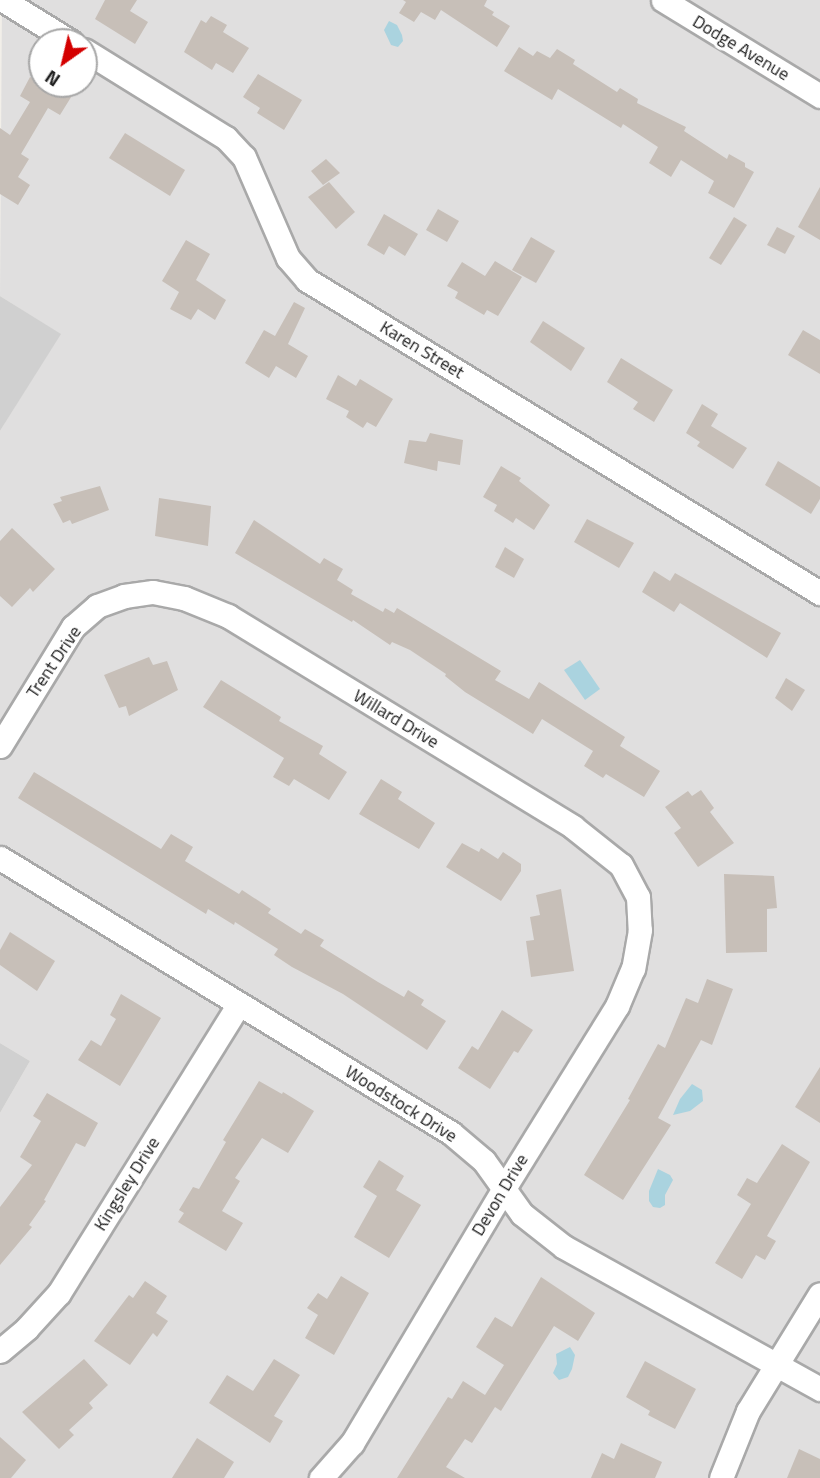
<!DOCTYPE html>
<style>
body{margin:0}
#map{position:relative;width:820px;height:1478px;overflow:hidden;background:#f2efe9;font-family:"Titillium Web",sans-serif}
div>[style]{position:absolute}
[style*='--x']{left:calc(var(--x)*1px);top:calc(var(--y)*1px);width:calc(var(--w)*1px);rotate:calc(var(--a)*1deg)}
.residential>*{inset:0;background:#e0dfdf}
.religious>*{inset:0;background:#d0d0d0}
.water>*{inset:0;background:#aad3df}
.building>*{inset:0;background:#c7bfb8}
.roads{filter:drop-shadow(2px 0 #a9a9a9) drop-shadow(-2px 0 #a9a9a9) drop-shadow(0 2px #a9a9a9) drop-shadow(0 -2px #a9a9a9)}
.minor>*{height:23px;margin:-11.5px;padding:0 11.5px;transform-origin:11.5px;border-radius:11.5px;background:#fff}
span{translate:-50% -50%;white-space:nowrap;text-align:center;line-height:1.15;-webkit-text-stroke:6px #fff;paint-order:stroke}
.street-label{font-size:18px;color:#222}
.north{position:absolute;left:28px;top:28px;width:70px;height:70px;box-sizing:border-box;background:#fff;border:2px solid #a7a7a7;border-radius:50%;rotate:214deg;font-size:19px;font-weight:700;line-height:28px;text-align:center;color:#222}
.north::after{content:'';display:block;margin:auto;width:24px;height:32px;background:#d40000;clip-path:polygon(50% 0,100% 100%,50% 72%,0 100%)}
</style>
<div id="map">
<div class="residential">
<div style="clip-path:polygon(evenodd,2px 0,820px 0,820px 1478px,0 1478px,0 1113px,30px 1061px,0 1043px,0 431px,60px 334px,0 296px,2px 0,42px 42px,84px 42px,84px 84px,42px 84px,42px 42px)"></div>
</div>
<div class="religious">
<div style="clip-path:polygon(0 296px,61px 334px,0 431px)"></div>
<div style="clip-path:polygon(0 1043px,30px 1061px,0 1113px)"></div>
</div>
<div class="water">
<div style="clip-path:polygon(389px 21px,397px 25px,402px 35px,403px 41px,398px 47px,391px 45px,384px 30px)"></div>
<div style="clip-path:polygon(580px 660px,600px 689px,585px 700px,564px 670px)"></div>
<div style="clip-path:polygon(692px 1084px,702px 1090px,703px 1101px,690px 1111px,673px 1115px,680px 1099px)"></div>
<div style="clip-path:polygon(658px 1169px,670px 1175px,673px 1180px,665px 1195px,665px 1205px,660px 1208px,653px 1207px,649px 1201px,649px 1191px)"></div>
<div style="clip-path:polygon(570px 1347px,575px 1355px,572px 1369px,568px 1377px,559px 1380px,553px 1373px,557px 1364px,556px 1354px)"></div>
</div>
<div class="building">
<div style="clip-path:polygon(105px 0,137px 0,130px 11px,148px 22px,135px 44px,95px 19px)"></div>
<div style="clip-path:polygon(403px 0,487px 0,484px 6px,494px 12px,492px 15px,510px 26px,497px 47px,441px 10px,435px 20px,421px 12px,414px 22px,399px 13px,406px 2px)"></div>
<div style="clip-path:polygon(211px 16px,227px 25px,223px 32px,249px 48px,233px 73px,216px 63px,212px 70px,184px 52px,201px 20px,206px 23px)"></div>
<div style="clip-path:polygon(519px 47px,533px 56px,537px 51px,550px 58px,557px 49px,575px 60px,573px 64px,617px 92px,620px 88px,638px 99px,637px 103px,686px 127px,684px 131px,727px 159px,729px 154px,745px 163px,745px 167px,754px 172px,734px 208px,708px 193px,714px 181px,681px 160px,671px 177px,649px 163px,658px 147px,623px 124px,621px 128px,558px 89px,552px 100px,504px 71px)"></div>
<div style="clip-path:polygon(258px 74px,302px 100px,284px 130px,257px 113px,260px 108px,243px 97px)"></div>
<div style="clip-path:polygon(30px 77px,42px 84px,55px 84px,73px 94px,60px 115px,48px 108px,21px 154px,29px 159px,18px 177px,30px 185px,18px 205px,0 194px,0 128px,10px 135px,30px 102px,20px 96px)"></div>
<div style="clip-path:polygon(125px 133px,185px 170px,170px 196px,109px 158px)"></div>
<div style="clip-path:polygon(326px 159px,340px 173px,323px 185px,311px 171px)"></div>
<div style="clip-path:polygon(329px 182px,355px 212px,336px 229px,308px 197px)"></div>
<div style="clip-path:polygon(820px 187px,820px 240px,798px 227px)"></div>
<div style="clip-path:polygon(438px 209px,459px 221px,447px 242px,426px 230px)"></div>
<div style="clip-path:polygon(384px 214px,418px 234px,405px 256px,389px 246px,384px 255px,367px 245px)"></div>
<div style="clip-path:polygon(734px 217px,747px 225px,721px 265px,709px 258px)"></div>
<div style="clip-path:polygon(777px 227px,795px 236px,785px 254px,767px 245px)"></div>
<div style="clip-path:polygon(531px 237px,555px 251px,536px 283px,512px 270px)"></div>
<div style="clip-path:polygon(186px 240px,210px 254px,196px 280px,226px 300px,215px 320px,198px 309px,191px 320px,170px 309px,179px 292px,162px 281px)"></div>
<div style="clip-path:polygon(495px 261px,522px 277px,498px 316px,487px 310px,484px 315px,455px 298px,458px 292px,447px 286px,462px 262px,485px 276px)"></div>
<div style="clip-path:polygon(294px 302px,305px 308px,288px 344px,308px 356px,296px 378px,276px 366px,269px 378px,245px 363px,264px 330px,275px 336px)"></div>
<div style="clip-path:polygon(543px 321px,585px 348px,571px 371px,530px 342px)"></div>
<div style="clip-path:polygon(803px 330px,820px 340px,820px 374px,788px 355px)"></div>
<div style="clip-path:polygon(621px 358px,673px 390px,654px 422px,633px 409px,638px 402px,607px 382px)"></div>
<div style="clip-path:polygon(338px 375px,356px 386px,360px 379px,393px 399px,376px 427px,367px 422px,363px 428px,346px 417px,349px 411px,326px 399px)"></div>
<div style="clip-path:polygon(702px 404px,718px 414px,711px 426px,747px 448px,733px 469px,697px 446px,700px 442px,686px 433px)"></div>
<div style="clip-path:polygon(430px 433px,463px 440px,460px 465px,438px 461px,437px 471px,404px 463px,409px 440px,426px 442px)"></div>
<div style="clip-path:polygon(778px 461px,820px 487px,820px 499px,811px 514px,765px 485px)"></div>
<div style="clip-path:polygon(501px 466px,521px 478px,519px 481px,550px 505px,534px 530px,516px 518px,513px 523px,494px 511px,497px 505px,483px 497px)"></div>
<div style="clip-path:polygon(100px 486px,109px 510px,72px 524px,70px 520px,63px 523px,53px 504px,62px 501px,60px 497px)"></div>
<div style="clip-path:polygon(159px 498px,211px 506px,208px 546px,155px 536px)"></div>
<div style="clip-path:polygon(587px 519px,634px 543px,619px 568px,574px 542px)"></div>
<div style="clip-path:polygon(254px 520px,320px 564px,324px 558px,343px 569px,337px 580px,353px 590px,351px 594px,383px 612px,385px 608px,394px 613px,397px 608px,501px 671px,495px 680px,529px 699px,539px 682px,625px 737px,620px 746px,660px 771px,644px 797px,606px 774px,603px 778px,584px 766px,593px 751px,542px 719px,533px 734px,465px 692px,445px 676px,446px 674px,410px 650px,392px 642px,390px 645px,353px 620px,352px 622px,235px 553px)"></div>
<div style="clip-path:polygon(12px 528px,55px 569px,33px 592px,30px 588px,12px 607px,0 596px,0 541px)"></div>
<div style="clip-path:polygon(505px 547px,524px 559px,514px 578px,495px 567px)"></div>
<div style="clip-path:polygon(654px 571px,670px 581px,675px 573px,781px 633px,767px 658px,680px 603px,674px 612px,642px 592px)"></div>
<div style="clip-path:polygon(149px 657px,153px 665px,167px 661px,178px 690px,129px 716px,126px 706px,119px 708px,104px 675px)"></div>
<div style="clip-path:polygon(786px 678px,805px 690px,792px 711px,775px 698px)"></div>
<div style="clip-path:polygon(221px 680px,281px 717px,279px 721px,323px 746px,319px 754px,347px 772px,329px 800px,294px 779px,289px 786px,273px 777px,284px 758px,203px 707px)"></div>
<div style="clip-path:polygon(34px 772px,161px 849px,171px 834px,193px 847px,185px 861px,239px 894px,242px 890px,271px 909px,268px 913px,301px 934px,305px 929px,324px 940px,320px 946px,378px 982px,404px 997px,408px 990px,424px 1000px,421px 1005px,446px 1021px,427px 1050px,343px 994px,292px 967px,274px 955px,278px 949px,235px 922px,234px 925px,208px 909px,206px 914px,18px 798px)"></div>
<div style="clip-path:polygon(381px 779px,402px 792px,398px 799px,435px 823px,419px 849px,359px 814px)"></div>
<div style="clip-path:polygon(701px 790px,714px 808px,710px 812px,734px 843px,698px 867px,674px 833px,681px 828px,665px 807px,688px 791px,692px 796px)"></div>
<div style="clip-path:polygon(462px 843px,479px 852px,481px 848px,498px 859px,503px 852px,521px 864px,521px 871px,501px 901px,446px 867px)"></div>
<div style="clip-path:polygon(724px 874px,774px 876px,777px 908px,767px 909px,767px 952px,726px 953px)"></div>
<div style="clip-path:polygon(561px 889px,574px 971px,531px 977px,526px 941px,534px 940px,530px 917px,540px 915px,536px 895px)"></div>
<div style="clip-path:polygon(10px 932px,55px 961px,37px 991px,0 965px,0 950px)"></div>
<div style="clip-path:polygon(707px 979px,733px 989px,712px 1045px,701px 1040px,658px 1118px,671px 1125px,623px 1200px,584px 1175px,630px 1100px,628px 1099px,658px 1044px,665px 1048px,686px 998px,698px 1003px)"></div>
<div style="clip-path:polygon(121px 994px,161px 1018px,120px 1086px,78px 1060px,91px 1040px,101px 1046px,116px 1019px,110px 1015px)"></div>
<div style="clip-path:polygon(502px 1010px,533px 1030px,518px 1053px,514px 1051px,490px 1089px,458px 1068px,472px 1046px,478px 1050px)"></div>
<div style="clip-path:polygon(820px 1067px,820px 1123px,795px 1107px)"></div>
<div style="clip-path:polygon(259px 1081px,282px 1094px,283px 1092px,314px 1111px,288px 1153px,262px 1138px,235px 1178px,240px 1181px,222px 1211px,243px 1223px,226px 1251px,178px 1222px,184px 1213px,179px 1210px,193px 1187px,199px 1189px,226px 1142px,223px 1140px)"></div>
<div style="clip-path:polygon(47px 1093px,98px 1123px,85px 1147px,76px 1143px,44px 1200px,46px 1201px,29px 1225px,32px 1227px,0 1265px,0 1207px,32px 1165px,20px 1157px,41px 1121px,33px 1116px)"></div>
<div style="clip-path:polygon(782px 1144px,810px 1162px,767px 1236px,776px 1241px,765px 1260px,756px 1255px,742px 1279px,715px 1263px,751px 1204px,737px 1195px,747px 1178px,757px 1183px)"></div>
<div style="clip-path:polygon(379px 1160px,404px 1176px,396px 1190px,421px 1205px,389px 1258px,354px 1237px,377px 1196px,363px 1187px)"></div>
<div style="clip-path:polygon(341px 1276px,369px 1293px,334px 1355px,305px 1338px,318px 1315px,307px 1308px,318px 1293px,327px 1299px)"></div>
<div style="clip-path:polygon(541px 1277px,595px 1313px,578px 1341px,554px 1326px,501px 1411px,495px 1407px,472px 1443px,465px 1439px,446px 1467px,465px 1478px,397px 1478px,448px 1397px,452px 1399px,463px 1381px,485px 1395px,504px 1365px,476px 1347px,495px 1317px,512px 1327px)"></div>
<div style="clip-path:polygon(145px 1281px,167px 1296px,156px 1313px,168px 1321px,157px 1337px,153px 1333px,130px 1365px,94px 1341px,129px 1295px,133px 1298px)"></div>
<div style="clip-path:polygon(84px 1359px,108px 1385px,89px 1403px,93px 1408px,69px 1430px,74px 1435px,59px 1449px,22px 1412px)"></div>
<div style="clip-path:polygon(274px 1359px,300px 1375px,274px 1416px,283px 1421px,270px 1443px,209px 1403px,227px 1375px,253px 1391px)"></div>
<div style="clip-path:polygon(645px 1361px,696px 1389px,675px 1429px,648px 1415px,650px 1411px,626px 1397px)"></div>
<div style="clip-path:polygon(0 1437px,26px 1460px,11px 1478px,0 1478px)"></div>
<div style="clip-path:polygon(197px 1438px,234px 1462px,224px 1478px,172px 1478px)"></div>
<div style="clip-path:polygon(621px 1443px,662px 1462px,655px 1478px,591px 1478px,602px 1453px,614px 1459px)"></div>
<div style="clip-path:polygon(799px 1449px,820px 1459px,820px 1478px,787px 1478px)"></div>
</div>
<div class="roads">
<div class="minor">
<div style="--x:3;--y:0;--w:80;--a:31.7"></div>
<div style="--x:663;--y:0;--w:184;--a:31.4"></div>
<div style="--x:84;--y:50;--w:167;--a:31.8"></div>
<div style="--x:226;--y:138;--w:26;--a:47"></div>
<div style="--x:244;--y:157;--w:110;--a:66.5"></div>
<div style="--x:288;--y:258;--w:29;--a:49"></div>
<div style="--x:307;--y:280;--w:601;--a:31.39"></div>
<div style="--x:0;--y:746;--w:140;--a:-58.5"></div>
<div style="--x:73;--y:627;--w:32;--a:-41"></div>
<div style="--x:97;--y:606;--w:29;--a:-20"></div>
<div style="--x:124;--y:596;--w:29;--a:-8"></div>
<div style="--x:153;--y:592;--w:32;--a:11"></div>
<div style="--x:184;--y:598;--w:48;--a:22.2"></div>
<div style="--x:228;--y:616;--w:404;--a:31.4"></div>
<div style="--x:573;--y:827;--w:61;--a:38.4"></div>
<div style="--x:621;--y:865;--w:36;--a:62"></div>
<div style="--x:638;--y:897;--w:33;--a:87"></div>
<div style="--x:640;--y:930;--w:39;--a:100"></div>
<div style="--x:633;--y:968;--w:41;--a:112.8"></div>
<div style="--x:617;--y:1006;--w:216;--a:121.8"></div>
<div style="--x:503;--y:1190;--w:295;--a:120.8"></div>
<div style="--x:352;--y:1443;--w:47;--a:131.5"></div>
<div style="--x:0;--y:858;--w:528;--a:31.37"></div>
<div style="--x:451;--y:1133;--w:43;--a:40.3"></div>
<div style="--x:484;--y:1161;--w:65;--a:54.4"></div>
<div style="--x:522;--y:1214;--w:53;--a:38.2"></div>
<div style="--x:564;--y:1247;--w:293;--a:29"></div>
<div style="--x:0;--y:1351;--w:35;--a:-40"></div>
<div style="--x:27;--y:1328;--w:47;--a:-47.6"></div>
<div style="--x:59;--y:1293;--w:339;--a:-58.1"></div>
<div style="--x:721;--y:1478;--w:72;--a:-68.1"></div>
<div style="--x:748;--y:1411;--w:137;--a:-58.4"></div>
</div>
</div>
<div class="street-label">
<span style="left:741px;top:48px;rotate:31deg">Dodge Avenue</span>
<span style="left:422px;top:350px;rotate:31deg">Karen Street</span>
<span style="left:54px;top:662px;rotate:-56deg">Trent Drive</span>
<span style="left:396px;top:719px;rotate:31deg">Willard Drive</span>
<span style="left:401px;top:1104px;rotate:32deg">Woodstock Drive</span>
<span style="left:127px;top:1184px;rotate:-58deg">Kingsley Drive</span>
<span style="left:500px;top:1195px;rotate:-59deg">Devon Drive</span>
</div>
<div class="north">N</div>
</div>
